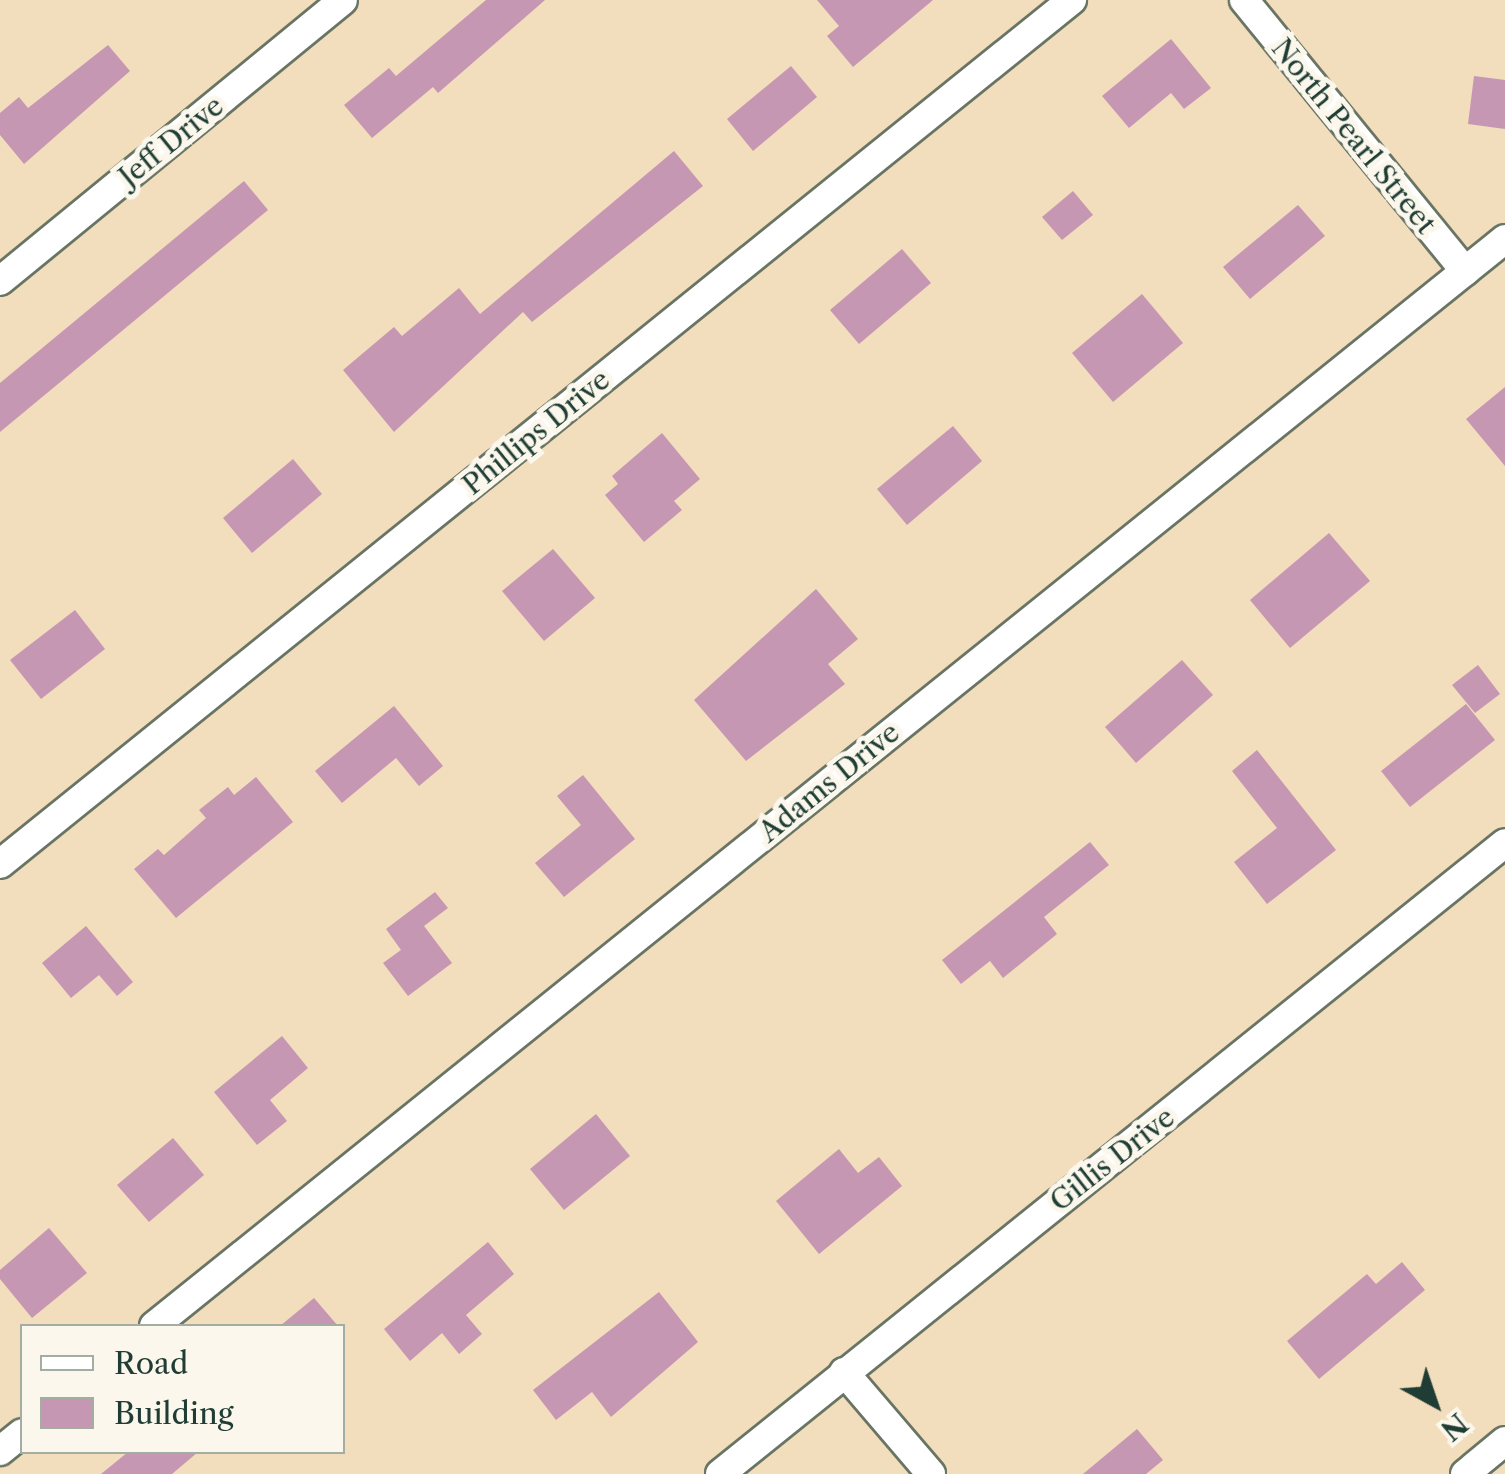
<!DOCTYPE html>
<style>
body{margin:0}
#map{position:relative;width:1505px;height:1474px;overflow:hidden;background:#f2ddbd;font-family:"Libre Caslon Text",serif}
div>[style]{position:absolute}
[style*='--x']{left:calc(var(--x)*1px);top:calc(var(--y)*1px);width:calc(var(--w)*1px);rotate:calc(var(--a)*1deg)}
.building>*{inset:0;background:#c697b2}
.roads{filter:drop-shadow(2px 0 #697564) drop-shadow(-2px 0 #697564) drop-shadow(0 2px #697564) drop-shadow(0 -2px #697564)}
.minor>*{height:28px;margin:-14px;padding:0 14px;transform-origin:14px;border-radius:14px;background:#fff}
span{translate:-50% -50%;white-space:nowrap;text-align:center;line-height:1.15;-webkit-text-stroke:10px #fbf7ec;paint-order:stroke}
.street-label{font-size:28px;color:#1f3d34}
.legend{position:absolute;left:20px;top:1324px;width:325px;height:130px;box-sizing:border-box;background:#fbf7ec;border:2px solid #a3ada2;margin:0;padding:12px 18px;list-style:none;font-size:30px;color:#1f3d34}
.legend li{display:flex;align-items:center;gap:20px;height:50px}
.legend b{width:50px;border:2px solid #a3ada2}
.north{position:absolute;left:1385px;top:1354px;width:100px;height:100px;-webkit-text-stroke:8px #fbf7ec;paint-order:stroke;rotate:140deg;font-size:28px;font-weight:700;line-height:40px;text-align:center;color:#1f3d34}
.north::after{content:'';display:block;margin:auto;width:35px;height:45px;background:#1f3d34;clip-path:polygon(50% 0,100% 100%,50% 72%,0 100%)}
</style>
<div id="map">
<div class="building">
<div style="clip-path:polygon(486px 0,545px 0,438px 93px,433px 87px,372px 138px,344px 105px,389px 68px,396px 76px)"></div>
<div style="clip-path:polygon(817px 0,933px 0,853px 67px,827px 36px,839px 26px)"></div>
<div style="clip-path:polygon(1171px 39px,1211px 88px,1184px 109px,1171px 93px,1129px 128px,1102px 96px)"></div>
<div style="clip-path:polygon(108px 45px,130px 71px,24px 164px,0 135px,0 113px,19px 97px,28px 108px)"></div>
<div style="clip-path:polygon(791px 66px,817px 97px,753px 151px,727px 119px)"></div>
<div style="clip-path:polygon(1474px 76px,1505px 80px,1505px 129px,1468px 124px)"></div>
<div style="clip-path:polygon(674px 151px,703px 186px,532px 322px,523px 312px,394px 432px,343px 370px,394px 327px,402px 336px,459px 288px,480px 314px)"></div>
<div style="clip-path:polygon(244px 181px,268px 210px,0 432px,0 383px)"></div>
<div style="clip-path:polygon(1073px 191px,1093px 215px,1062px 240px,1042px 217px)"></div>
<div style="clip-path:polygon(1298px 205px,1325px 236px,1250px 299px,1223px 267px)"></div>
<div style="clip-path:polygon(902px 249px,931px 283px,859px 344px,830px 310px)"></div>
<div style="clip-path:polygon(1142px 294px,1183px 343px,1113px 402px,1072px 353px)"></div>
<div style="clip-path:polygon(1505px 387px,1505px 466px,1466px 419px)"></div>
<div style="clip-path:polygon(953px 426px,982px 461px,907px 525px,877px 489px)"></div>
<div style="clip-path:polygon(662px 433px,700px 479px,674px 501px,682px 510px,644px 542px,605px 495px,618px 484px,612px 476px)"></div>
<div style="clip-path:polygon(293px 459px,322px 494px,252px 553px,223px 518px)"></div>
<div style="clip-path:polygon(1329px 533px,1370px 581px,1290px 648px,1250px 600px)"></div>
<div style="clip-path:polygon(553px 549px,595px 598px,544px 641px,502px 591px)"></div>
<div style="clip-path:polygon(816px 589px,858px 639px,828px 664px,845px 684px,746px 761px,694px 700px)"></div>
<div style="clip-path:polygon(75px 610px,105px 649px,41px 699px,10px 660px)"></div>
<div style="clip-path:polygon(1182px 660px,1213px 695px,1136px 763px,1105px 727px)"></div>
<div style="clip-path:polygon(1478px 665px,1500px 694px,1475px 713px,1452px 685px)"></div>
<div style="clip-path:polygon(1466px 704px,1495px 740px,1410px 807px,1381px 771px)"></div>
<div style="clip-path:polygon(394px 706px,443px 766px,419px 786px,396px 758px,342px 803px,315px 771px)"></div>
<div style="clip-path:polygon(1257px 750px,1336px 850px,1267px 904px,1234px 862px,1277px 828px,1232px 771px)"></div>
<div style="clip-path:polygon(583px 775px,635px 839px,564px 897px,535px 863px,581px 825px,557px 796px)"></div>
<div style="clip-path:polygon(256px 777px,293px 822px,176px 918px,134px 869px,158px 849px,164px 855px,206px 818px,199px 810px,228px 787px,234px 795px)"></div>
<div style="clip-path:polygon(1090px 842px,1109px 865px,1044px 917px,1057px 934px,1003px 978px,990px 961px,961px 984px,942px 960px)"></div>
<div style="clip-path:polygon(435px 892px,448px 908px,424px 926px,452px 963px,408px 996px,383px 963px,401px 950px,386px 929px)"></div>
<div style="clip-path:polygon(86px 926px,133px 982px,117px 996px,99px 975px,71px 998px,42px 963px)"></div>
<div style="clip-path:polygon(282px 1036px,308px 1068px,270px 1100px,287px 1121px,257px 1145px,214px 1092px)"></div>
<div style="clip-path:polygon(596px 1114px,630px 1156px,564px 1210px,530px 1169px)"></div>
<div style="clip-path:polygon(173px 1138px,204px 1175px,149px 1222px,117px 1185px)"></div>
<div style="clip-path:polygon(839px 1149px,858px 1173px,879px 1157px,902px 1186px,819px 1254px,776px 1201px)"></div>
<div style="clip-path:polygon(49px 1228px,87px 1273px,32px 1318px,0 1279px,0 1270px)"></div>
<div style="clip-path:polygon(488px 1242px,514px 1274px,466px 1315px,482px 1334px,459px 1354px,442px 1333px,410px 1361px,384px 1329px)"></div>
<div style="clip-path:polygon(1402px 1262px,1425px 1290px,1319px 1379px,1287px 1341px,1367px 1274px,1376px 1284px)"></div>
<div style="clip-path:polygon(659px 1292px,698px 1342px,611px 1417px,592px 1392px,556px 1420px,533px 1390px)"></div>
<div style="clip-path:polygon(314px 1298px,338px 1326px,280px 1326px)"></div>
<div style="clip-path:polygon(1137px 1429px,1163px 1460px,1146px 1474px,1083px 1474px)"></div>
<div style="clip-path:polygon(128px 1452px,198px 1452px,172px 1474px,101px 1474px)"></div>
</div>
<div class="roads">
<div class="minor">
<div style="--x:1244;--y:0;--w:350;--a:50.8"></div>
<div style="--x:0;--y:281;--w:443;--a:-39.3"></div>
<div style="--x:0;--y:864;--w:1377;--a:-38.87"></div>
<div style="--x:154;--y:1326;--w:1734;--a:-38.82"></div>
<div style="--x:844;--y:1372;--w:134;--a:49.5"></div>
<div style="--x:0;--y:1451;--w:28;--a:-39"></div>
<div style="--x:720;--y:1474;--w:1007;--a:-38.79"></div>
<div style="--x:1465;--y:1474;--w:52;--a:-39.5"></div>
</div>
</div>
<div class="street-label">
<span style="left:1354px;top:136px;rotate:51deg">North Pearl Street</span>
<span style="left:171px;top:141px;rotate:-39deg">Jeff Drive</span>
<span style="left:536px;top:432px;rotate:-39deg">Phillips Drive</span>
<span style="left:829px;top:782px;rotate:-39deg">Adams Drive</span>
<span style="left:1112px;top:1159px;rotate:-38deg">Gillis Drive</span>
</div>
<ul class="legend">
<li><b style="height:12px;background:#fff"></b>Road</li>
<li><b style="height:28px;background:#c697b2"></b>Building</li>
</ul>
<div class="north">N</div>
</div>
